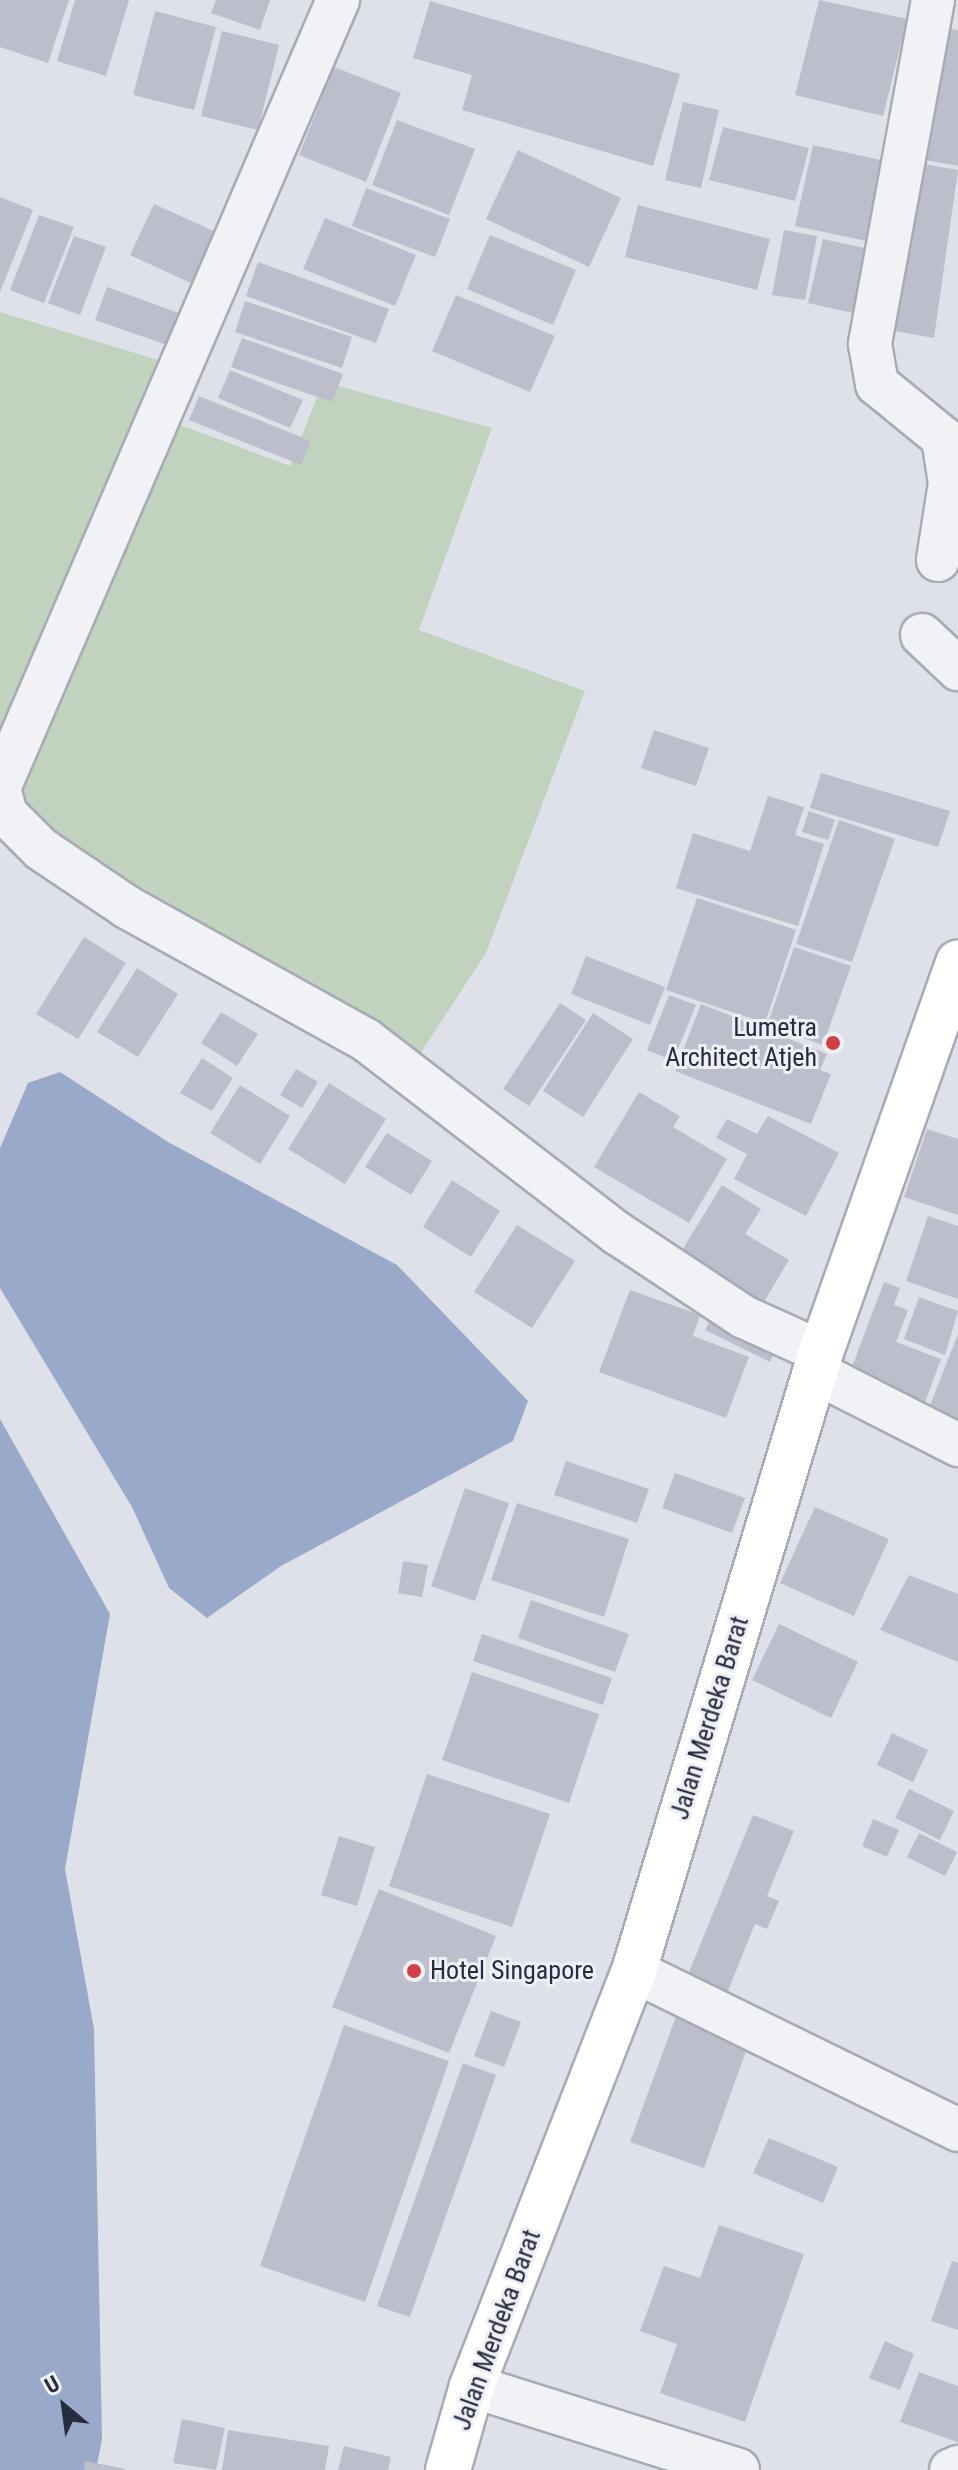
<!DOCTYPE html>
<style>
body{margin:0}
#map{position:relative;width:958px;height:2470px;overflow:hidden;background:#dee1e8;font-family:"Roboto Condensed",sans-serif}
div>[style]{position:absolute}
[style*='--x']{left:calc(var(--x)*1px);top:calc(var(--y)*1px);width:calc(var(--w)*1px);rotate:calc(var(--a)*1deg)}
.green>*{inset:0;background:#c1d2bf}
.water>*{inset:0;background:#99a9c9}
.building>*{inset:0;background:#bcbfcb}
.roads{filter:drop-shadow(2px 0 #a7abb5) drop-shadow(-2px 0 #a7abb5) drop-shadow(0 2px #a7abb5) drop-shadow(0 -2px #a7abb5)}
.minor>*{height:42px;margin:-21px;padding:0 21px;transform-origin:21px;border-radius:21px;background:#f1f2f6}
.major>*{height:44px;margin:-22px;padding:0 22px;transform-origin:22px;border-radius:22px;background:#fff}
.dots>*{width:22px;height:22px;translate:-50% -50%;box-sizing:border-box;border:4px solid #eef0f6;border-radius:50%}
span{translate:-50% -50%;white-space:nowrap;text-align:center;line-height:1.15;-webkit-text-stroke:6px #eef0f6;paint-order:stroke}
.poi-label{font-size:26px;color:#272c3f}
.right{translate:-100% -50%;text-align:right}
.left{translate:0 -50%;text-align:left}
.street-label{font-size:26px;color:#272c3f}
.north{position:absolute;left:24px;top:2366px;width:80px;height:80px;-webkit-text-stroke:6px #eef0f6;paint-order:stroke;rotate:331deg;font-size:22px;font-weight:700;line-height:32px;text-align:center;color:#272c3f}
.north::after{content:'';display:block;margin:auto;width:28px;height:36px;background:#272c3f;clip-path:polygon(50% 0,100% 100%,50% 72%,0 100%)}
</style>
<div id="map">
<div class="green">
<div style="clip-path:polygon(0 312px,181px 367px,159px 417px,290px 466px,323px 382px,492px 428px,419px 630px,585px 691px,486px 953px,408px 1072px,43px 846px,0 771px)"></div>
</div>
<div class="water">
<div style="clip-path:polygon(60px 1072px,168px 1142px,397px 1265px,528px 1401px,513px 1441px,281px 1566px,207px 1618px,169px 1588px,132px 1507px,0 1288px,0 1148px,28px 1083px)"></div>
<div style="clip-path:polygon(0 1419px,110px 1614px,65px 1869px,94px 2029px,102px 2439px,96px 2470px,0 2470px)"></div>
</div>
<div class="building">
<div style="clip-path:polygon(0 0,69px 0,48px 63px,0 47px)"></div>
<div style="clip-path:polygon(75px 0,129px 0,106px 76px,57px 61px)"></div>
<div style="clip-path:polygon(216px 0,270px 0,260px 30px,211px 13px)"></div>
<div style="clip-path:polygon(819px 0,907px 19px,883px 116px,795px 95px)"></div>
<div style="clip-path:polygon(430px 1px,680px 74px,653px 166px,462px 110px,472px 75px,413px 58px)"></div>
<div style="clip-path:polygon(155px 11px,216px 27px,194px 110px,133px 95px)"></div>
<div style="clip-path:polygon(939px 27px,958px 30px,958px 166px,914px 158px)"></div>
<div style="clip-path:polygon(222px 31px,279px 45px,258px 130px,201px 116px)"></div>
<div style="clip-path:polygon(334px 67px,401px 93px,366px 182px,299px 155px)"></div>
<div style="clip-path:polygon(683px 102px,719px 110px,701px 188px,665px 180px)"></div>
<div style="clip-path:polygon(397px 120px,475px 149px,449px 215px,372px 185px)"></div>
<div style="clip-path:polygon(723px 127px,809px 148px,795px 201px,709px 180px)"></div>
<div style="clip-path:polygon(813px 145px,894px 163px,876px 243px,795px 226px)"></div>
<div style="clip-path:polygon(518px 150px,621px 198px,589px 267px,486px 219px)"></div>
<div style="clip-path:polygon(912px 162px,958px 170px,934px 338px,883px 329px)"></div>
<div style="clip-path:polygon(366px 188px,450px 219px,435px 257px,352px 226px)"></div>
<div style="clip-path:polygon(0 197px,33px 210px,0 292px)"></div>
<div style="clip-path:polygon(154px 204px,231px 239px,206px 290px,130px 255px)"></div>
<div style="clip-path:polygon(638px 205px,770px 239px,757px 290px,625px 257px)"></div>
<div style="clip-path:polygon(39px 215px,74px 227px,44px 303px,10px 290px)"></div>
<div style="clip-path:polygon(325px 218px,416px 255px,395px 306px,303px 269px)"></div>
<div style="clip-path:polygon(784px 230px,817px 236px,805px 300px,772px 295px)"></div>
<div style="clip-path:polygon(490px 235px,576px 270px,553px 325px,467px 289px)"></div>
<div style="clip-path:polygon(74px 236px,106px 247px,80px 315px,48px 303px)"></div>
<div style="clip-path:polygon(823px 239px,883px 252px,870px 317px,808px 303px)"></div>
<div style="clip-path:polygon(258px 262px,389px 309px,376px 343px,246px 296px)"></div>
<div style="clip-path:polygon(107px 287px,179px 313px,167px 345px,95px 320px)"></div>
<div style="clip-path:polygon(456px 295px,555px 336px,530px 392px,432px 351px)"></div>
<div style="clip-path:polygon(245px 301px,352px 337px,342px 368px,235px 332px)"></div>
<div style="clip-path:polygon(242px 338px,343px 374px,332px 402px,231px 367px)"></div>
<div style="clip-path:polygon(230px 370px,303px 400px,290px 428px,218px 398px)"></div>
<div style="clip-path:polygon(199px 396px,311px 441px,301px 465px,189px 420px)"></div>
<div style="clip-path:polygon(654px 730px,709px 748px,696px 786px,641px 768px)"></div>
<div style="clip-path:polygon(821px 773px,950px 811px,938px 847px,810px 808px)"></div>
<div style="clip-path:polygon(768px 796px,804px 807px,795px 835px,824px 844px,798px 926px,676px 888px,693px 833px,750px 851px)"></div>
<div style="clip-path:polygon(809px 811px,835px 820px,828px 840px,802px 832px)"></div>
<div style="clip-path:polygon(839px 820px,895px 839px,852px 962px,796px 944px)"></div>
<div style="clip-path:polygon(697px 898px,796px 930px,765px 1023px,666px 990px)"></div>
<div style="clip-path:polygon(84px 937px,126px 963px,78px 1039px,36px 1014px)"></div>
<div style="clip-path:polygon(794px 947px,851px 966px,823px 1045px,767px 1026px)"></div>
<div style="clip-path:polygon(586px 956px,665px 987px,650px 1025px,571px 994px)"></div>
<div style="clip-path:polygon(137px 968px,178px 994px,138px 1057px,97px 1032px)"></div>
<div style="clip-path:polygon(669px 995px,696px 1005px,673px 1061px,647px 1050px)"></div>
<div style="clip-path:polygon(560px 1003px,586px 1020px,529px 1106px,503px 1089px)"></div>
<div style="clip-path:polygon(701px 1004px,827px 1054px,820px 1070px,831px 1074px,811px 1124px,675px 1071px)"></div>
<div style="clip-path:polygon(221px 1012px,258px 1034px,237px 1066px,201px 1043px)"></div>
<div style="clip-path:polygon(593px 1013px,633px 1039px,583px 1117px,543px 1091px)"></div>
<div style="clip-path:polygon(202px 1058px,233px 1078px,212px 1111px,180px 1093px)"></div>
<div style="clip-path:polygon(296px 1069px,318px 1082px,302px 1108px,280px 1095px)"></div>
<div style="clip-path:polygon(329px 1083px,386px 1119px,345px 1184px,288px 1149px)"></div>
<div style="clip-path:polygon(240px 1085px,290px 1116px,260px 1164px,210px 1133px)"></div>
<div style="clip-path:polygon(639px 1092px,680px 1116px,673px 1127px,727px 1159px,689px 1223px,594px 1167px)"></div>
<div style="clip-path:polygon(768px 1116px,839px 1153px,806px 1216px,734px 1179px,747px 1154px,716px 1138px,727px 1119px,757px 1134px)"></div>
<div style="clip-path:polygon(927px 1129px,958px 1139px,958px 1215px,904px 1197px)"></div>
<div style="clip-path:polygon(387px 1133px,432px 1161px,411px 1195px,365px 1167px)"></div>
<div style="clip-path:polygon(452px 1180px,500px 1211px,471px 1257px,423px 1227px)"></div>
<div style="clip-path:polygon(722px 1185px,761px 1209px,745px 1234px,789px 1260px,762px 1305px,679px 1255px)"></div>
<div style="clip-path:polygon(928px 1216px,958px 1226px,958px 1299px,906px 1281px)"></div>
<div style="clip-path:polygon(517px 1225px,575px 1261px,532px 1328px,474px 1292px)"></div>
<div style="clip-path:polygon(884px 1282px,900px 1288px,894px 1305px,908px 1310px,896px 1342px,941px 1359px,925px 1402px,849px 1375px)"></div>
<div style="clip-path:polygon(630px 1290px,700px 1315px,693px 1336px,749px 1357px,726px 1418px,599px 1372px)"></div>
<div style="clip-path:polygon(919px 1297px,958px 1311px,945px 1355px,904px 1339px)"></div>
<div style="clip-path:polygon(715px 1310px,780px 1341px,770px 1362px,705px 1330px)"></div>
<div style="clip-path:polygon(958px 1334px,958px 1419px,929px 1408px)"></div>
<div style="clip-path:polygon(566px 1461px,649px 1489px,637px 1523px,554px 1495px)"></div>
<div style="clip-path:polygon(675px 1473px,745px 1498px,732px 1533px,662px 1508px)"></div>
<div style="clip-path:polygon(465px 1488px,509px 1503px,475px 1601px,431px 1586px)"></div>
<div style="clip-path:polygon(517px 1503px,629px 1539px,604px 1617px,491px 1580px)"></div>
<div style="clip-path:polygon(815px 1507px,889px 1539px,854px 1616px,780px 1583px)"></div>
<div style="clip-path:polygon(403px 1561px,428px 1565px,422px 1597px,398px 1593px)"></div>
<div style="clip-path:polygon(909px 1575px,958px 1594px,958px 1662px,880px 1630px)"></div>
<div style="clip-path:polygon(531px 1600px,629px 1634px,615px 1672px,518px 1638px)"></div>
<div style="clip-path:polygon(779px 1624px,858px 1662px,831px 1718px,752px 1680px)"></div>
<div style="clip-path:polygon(482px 1634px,612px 1678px,603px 1705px,473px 1661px)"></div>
<div style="clip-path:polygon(472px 1672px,599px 1714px,569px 1803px,442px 1760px)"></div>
<div style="clip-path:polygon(892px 1733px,928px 1750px,913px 1782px,877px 1765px)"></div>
<div style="clip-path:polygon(427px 1774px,550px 1814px,512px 1927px,389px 1886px)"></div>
<div style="clip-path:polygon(909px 1789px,954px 1811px,940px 1840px,895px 1818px)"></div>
<div style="clip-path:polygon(753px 1815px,794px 1831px,767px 1896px,779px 1901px,767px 1929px,755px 1924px,725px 1998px,685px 1982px)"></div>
<div style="clip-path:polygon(873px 1819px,899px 1830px,887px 1857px,862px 1846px)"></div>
<div style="clip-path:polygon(919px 1833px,957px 1852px,945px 1876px,907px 1857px)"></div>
<div style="clip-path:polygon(339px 1836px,375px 1847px,357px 1906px,321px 1895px)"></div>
<div style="clip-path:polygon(379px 1889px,496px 1936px,449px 2053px,332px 2007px)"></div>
<div style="clip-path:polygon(491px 2011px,521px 2022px,504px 2067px,474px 2056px)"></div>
<div style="clip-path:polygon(678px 2011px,751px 2037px,704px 2168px,630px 2142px)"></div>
<div style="clip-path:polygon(344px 2025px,449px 2061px,365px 2302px,260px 2266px)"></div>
<div style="clip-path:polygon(463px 2063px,496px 2075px,410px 2317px,377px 2306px)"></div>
<div style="clip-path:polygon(769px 2138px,838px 2167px,823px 2203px,753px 2173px)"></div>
<div style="clip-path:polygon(719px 2225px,804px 2254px,745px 2422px,660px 2393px,677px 2344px,640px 2331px,664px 2266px,700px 2278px)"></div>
<div style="clip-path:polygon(952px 2261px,958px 2263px,958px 2330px,931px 2321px)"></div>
<div style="clip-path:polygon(885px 2341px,914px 2354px,900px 2390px,869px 2378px)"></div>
<div style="clip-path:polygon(919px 2372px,958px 2386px,958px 2442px,900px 2422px)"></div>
<div style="clip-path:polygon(182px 2419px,225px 2428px,216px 2470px,173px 2463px)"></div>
<div style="clip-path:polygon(228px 2430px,329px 2446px,325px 2470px,222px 2470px)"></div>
<div style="clip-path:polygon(344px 2446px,391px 2457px,388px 2470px,338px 2470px)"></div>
<div style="clip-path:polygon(85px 2461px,126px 2469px,126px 2470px,84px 2470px)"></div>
</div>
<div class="roads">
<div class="minor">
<div style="--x:933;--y:0;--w:350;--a:100.4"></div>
<div style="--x:870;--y:344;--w:41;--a:80.1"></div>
<div style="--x:877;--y:384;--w:85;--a:39.3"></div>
<div style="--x:943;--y:438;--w:46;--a:81.2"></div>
<div style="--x:950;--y:483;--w:78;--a:98.9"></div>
<div style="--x:922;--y:635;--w:50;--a:43.4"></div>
<div style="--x:0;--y:786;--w:856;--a:-66.73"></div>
<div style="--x:0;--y:792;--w:23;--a:75"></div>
<div style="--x:6;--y:814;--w:49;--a:45"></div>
<div style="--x:41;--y:849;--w:104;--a:34"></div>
<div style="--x:127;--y:907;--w:274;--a:29.1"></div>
<div style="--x:366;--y:1040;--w:317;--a:37.6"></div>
<div style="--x:617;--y:1233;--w:152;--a:33.5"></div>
<div style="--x:744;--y:1317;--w:85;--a:24.4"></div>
<div style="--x:815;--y:1372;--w:161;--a:27"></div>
<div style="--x:634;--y:1971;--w:361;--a:26.1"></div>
<div style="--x:472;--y:2386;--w:279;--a:17.5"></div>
<div style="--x:951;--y:2470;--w:8;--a:-23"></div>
</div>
<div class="major">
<div style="--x:448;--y:2470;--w:87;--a:-74.1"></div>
<div style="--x:472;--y:2386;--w:445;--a:-68.7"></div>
<div style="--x:634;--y:1971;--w:647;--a:-73.19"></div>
<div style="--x:821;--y:1352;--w:413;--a:-70.6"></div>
</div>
</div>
<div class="dots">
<div style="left:833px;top:1043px;background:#cf4142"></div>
<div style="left:414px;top:1971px;background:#cf4142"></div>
</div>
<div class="poi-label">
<span class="right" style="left:817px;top:1043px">Lumetra<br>Architect Atjeh</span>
<span class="left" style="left:430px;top:1971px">Hotel Singapore</span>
</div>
<div class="street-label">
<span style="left:710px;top:1718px;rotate:-73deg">Jalan Merdeka Barat</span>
<span style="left:497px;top:2330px;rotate:-70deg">Jalan Merdeka Barat</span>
</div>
<div class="north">U</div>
</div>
